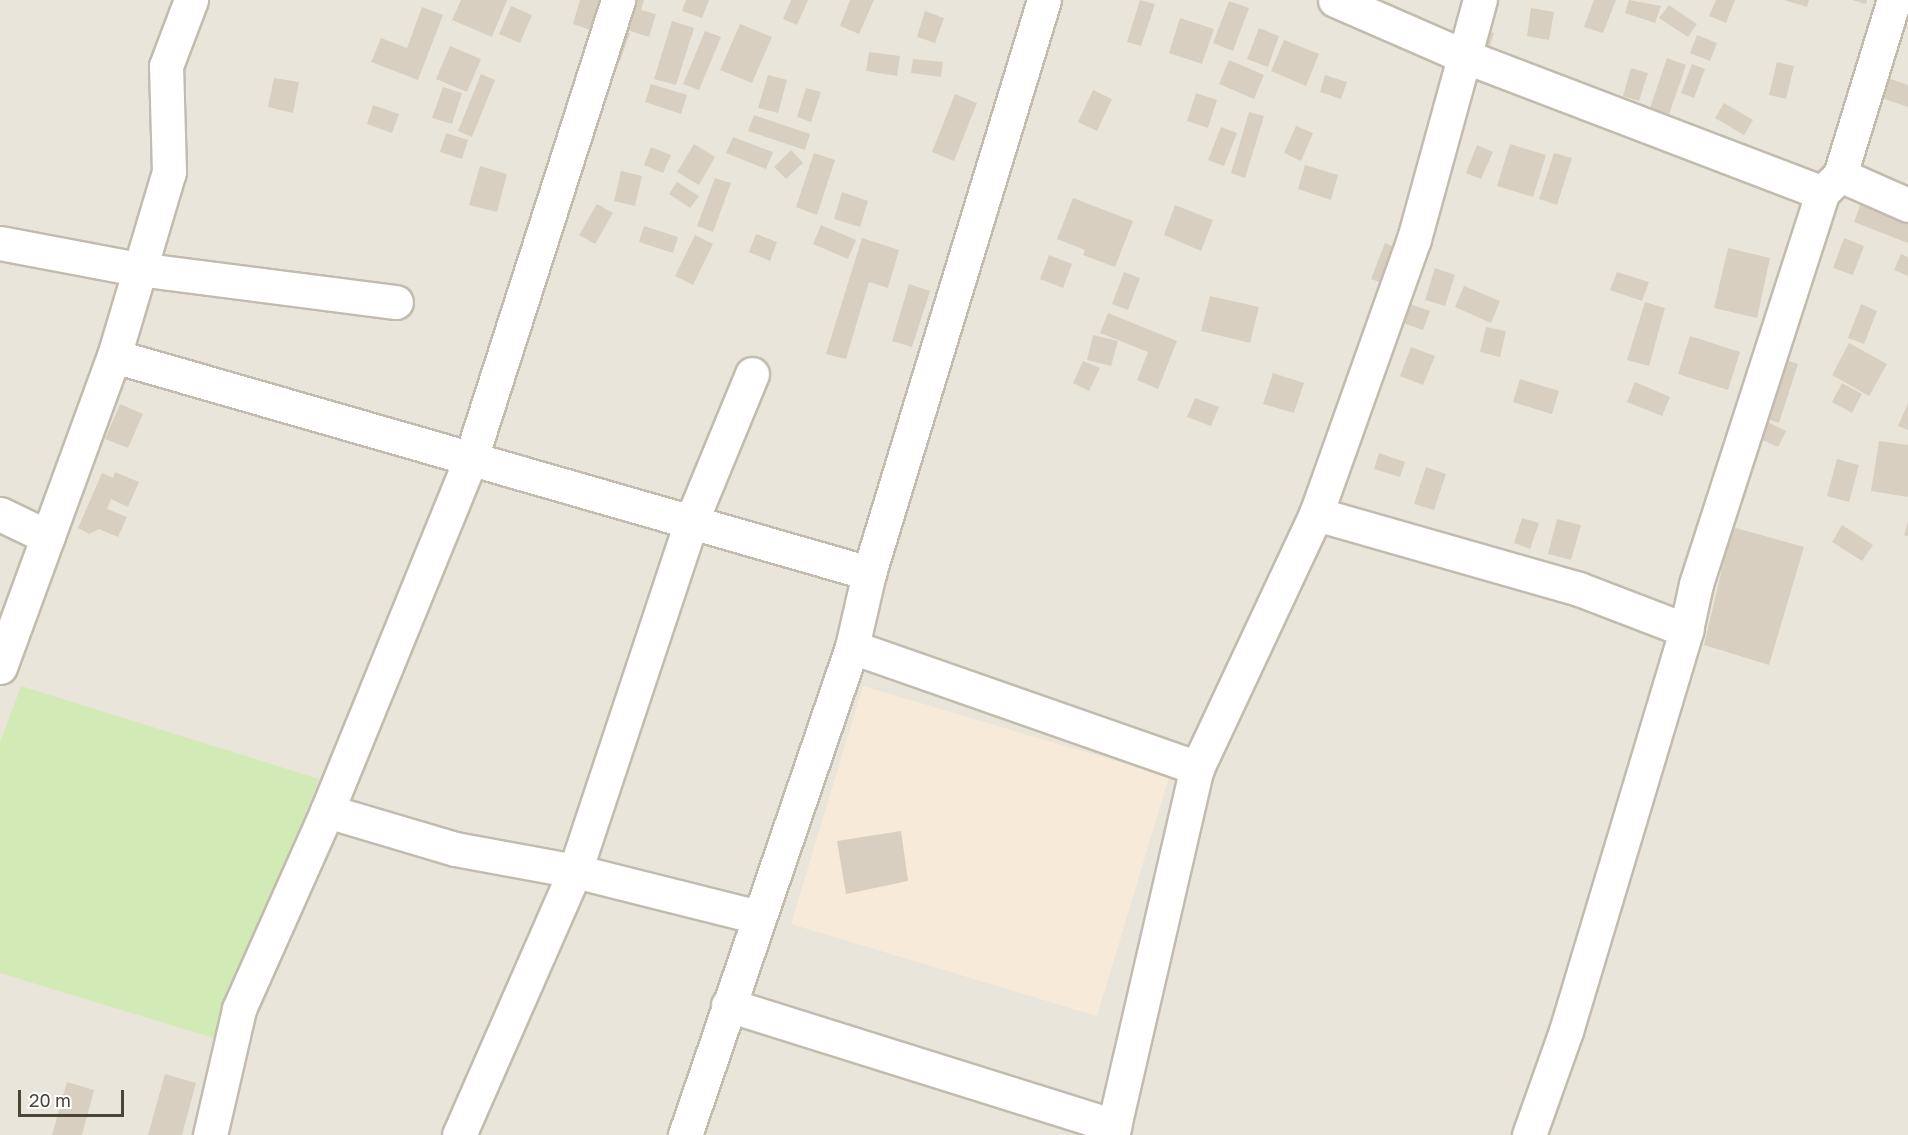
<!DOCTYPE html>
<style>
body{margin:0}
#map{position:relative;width:1908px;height:1135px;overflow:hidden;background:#f6f3ec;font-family:"Golos Text",sans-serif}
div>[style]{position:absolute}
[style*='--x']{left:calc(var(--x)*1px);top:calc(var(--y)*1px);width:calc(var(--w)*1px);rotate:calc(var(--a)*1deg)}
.residential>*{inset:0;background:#eae5da}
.commercial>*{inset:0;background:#f7ead8}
.green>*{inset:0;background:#d2eab5}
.building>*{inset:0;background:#d8cfc1}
.roads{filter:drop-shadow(2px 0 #c2bbae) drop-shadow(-2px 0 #c2bbae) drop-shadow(0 2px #c2bbae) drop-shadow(0 -2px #c2bbae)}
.minor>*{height:33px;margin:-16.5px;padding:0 16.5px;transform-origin:16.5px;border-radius:16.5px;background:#fff}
span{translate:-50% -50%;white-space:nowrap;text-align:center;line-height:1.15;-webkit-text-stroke:5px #fff;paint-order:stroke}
.scale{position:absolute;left:18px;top:1090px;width:106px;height:27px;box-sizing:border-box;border:3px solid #4b4439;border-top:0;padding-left:8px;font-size:18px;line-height:21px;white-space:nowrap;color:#4b4439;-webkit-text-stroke:4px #fff;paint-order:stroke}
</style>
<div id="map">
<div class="residential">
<div style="clip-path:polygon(0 0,1908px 0,1908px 1135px,0 1135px)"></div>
</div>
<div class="commercial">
<div style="clip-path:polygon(863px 686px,1169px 777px,1097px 1016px,791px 924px)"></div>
</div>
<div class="green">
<div style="clip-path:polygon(21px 686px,319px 779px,217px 1039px,0 973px,0 742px)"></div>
</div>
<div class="building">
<div style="clip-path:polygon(461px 0,507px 0,492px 37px,452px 20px)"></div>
<div style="clip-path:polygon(580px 0,599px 0,590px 30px,573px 24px)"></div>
<div style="clip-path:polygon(623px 0,644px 0,641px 10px,656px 14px,649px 37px,615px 26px)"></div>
<div style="clip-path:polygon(686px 0,709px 0,702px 18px,682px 11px)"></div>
<div style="clip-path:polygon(791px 0,808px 0,797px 25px,783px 19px)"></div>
<div style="clip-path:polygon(850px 0,874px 0,859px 34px,840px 26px)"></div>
<div style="clip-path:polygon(1140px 0,1155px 4px,1141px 46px,1127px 42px)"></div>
<div style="clip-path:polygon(1594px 0,1616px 0,1603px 33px,1584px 27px)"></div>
<div style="clip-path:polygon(1629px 0,1661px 6px,1655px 23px,1625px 13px)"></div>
<div style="clip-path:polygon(1716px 0,1735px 0,1726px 23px,1709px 16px)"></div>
<div style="clip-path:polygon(1784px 0,1809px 0,1807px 7px)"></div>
<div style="clip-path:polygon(1852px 0,1867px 0,1866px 4px)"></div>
<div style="clip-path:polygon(1229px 1px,1249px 8px,1233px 51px,1213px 43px)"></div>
<div style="clip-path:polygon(1669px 5px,1697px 24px,1688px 37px,1659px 18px)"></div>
<div style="clip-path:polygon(511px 6px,532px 15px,520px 43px,499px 34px)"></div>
<div style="clip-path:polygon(422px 7px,443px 15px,418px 80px,371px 62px,381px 38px,407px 48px)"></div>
<div style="clip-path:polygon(1531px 8px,1554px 12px,1549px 40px,1527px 36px)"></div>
<div style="clip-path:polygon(925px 11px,944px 18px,935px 43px,917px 37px)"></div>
<div style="clip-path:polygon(1180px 18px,1214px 29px,1202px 64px,1169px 53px)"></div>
<div style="clip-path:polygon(672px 21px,694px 28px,676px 85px,654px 79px)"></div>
<div style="clip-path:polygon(740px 24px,772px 37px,752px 83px,720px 70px)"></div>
<div style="clip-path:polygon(1465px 24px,1494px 33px,1489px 49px,1460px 40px)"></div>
<div style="clip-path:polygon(611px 27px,630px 33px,620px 61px,601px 54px)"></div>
<div style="clip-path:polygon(1259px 28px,1279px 36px,1268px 67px,1247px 59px)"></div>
<div style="clip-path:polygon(705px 31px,721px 37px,699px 90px,683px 84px)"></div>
<div style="clip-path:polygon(1697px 35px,1717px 43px,1710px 61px,1690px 53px)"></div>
<div style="clip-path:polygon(1284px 40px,1319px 54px,1306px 86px,1271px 71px)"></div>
<div style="clip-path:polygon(450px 46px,481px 59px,467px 92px,436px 79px)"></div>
<div style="clip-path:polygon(869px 52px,900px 56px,897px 76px,866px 71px)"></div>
<div style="clip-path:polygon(1667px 58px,1686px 65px,1666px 123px,1647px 117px)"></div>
<div style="clip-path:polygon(913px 59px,943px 62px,941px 77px,911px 73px)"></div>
<div style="clip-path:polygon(1229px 60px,1264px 75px,1254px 99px,1219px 84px)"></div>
<div style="clip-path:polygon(1777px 62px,1794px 66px,1786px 99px,1769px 95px)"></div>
<div style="clip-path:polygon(1692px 64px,1705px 69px,1694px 98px,1681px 93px)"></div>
<div style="clip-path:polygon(1631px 68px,1648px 73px,1639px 101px,1623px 96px)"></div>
<div style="clip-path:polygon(481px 74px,495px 80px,472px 137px,458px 131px)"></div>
<div style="clip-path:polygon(768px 75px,787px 80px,778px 113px,758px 108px)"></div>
<div style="clip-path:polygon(1325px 75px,1347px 82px,1341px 99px,1320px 92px)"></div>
<div style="clip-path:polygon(1885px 77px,1908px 85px,1908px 107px,1879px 97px)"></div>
<div style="clip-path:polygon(274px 78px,299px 82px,293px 113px,268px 107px)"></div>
<div style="clip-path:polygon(651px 84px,687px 95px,681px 114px,645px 102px)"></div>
<div style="clip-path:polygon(443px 87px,462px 93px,452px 124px,432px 118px)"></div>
<div style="clip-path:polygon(806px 88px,821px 92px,811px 122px,797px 117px)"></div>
<div style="clip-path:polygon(1093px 90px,1112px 99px,1097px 131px,1078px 122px)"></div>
<div style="clip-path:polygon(1196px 93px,1217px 100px,1208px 128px,1187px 121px)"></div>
<div style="clip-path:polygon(955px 94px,977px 103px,954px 161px,932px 152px)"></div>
<div style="clip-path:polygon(1724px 103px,1753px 120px,1744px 135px,1715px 118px)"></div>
<div style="clip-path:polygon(373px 105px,399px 114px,392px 133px,367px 124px)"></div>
<div style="clip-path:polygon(1249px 112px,1264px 116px,1245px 178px,1231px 173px)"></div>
<div style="clip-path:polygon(754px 115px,810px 134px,805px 150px,748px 131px)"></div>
<div style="clip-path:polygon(1296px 126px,1313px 133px,1301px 161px,1284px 153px)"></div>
<div style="clip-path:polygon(1221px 127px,1237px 133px,1224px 166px,1208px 160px)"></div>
<div style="clip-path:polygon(446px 133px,468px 140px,462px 159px,440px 152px)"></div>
<div style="clip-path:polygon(733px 137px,773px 152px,766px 169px,726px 153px)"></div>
<div style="clip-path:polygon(694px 144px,715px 157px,699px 185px,677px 172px)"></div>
<div style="clip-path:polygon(1510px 144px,1546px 155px,1533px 197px,1497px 186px)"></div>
<div style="clip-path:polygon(1477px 145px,1493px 152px,1481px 179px,1466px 173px)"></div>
<div style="clip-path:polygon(651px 147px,671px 155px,663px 173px,644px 165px)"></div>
<div style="clip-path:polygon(791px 150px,803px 163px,786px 179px,774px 167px)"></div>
<div style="clip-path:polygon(814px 153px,835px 160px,817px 215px,796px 207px)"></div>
<div style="clip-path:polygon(1554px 153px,1572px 158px,1557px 205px,1539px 199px)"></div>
<div style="clip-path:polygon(1305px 165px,1338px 175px,1331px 200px,1298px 189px)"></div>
<div style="clip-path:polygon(480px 166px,507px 174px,497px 212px,469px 205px)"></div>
<div style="clip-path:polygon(621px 171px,642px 176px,635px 206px,614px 201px)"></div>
<div style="clip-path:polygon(715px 178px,731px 183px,713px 232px,697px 226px)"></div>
<div style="clip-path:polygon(677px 182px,699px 196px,690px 208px,669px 194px)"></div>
<div style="clip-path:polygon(842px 192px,868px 201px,860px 227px,834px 219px)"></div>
<div style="clip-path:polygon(1073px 198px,1133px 221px,1115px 267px,1083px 255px,1085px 250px,1057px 239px)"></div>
<div style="clip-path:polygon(1861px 203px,1908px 222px,1908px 243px,1854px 222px)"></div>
<div style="clip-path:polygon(597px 204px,613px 213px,595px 244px,579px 235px)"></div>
<div style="clip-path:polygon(1175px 205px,1213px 220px,1201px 251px,1164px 235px)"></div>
<div style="clip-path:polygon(821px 225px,856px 240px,848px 259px,813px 244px)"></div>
<div style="clip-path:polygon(644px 226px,678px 237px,673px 253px,639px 242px)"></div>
<div style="clip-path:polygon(756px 234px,777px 242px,770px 261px,749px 252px)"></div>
<div style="clip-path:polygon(695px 235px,713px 244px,693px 285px,675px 276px)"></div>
<div style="clip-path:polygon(862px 238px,899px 250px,888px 288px,869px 282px,846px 359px,826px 354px)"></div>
<div style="clip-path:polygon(1844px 238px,1864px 246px,1853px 275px,1833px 268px)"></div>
<div style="clip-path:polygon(1385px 243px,1407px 252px,1393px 287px,1371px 279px)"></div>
<div style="clip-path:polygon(1728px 248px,1770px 258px,1757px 318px,1714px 308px)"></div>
<div style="clip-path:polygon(1901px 254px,1908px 257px,1908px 276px,1894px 270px)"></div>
<div style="clip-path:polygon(1049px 255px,1072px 264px,1063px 288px,1040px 279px)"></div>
<div style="clip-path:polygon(1435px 268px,1455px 275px,1445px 306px,1425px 300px)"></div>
<div style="clip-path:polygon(1124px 272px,1140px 278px,1128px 310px,1112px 304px)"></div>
<div style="clip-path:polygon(1617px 272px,1649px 282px,1642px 301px,1610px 290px)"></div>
<div style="clip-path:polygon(909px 284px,930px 291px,912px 347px,892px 341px)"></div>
<div style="clip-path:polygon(1464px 286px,1500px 301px,1491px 323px,1455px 307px)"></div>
<div style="clip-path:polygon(1210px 296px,1259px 307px,1250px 343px,1201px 331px)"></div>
<div style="clip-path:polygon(1390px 297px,1430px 311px,1423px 330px,1383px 316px)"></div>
<div style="clip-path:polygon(1645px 302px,1665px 308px,1649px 366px,1627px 360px)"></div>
<div style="clip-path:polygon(1861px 304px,1877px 311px,1864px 344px,1848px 338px)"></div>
<div style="clip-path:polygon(1108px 313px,1177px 341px,1158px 389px,1137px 380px,1148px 352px,1100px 333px)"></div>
<div style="clip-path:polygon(1486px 327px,1506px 331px,1500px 357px,1480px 352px)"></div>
<div style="clip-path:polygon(1093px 335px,1118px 341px,1111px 366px,1087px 360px)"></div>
<div style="clip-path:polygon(1690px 336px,1740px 352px,1728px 390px,1678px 374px)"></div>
<div style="clip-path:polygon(1849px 343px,1887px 364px,1869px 396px,1832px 375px)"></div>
<div style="clip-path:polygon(1411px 347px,1435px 356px,1423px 385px,1400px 376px)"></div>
<div style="clip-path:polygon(1780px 358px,1798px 364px,1779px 423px,1761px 417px)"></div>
<div style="clip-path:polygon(1083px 361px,1100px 368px,1089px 391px,1073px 383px)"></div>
<div style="clip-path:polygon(1273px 373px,1304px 383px,1294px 413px,1263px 404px)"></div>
<div style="clip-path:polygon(1520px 379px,1559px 391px,1552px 414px,1513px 402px)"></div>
<div style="clip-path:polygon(1635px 382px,1670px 397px,1662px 416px,1627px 402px)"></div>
<div style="clip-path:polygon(1842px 383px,1862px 394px,1852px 413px,1832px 402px)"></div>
<div style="clip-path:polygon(1195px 398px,1219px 407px,1211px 426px,1187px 417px)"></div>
<div style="clip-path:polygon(1908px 403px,1908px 430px,1898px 426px)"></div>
<div style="clip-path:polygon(120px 404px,143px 414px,128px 448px,105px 439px)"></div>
<div style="clip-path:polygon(1762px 419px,1786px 431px,1778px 447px,1754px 436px)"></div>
<div style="clip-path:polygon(1879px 441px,1908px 445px,1908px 497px,1871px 491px)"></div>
<div style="clip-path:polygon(1379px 453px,1405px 462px,1400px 477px,1374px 469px)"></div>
<div style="clip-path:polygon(1837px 459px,1859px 465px,1849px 502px,1827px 496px)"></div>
<div style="clip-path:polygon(1426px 467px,1446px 474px,1434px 510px,1414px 504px)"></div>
<div style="clip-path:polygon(115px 472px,139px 482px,128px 507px,111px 499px,107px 509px,127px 517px,118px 537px,99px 529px,89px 534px,78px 528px,102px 473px,113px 478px)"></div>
<div style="clip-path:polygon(1522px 518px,1539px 523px,1530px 549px,1514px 543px)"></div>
<div style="clip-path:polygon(1557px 519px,1581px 525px,1571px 560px,1548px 554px)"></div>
<div style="clip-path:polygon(1908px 522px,1908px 536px,1904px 535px)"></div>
<div style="clip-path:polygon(1842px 525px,1873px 545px,1862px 561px,1832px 542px)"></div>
<div style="clip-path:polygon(1732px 527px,1804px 547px,1769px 665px,1704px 645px)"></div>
<div style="clip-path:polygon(901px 831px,908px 881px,846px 894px,837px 841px)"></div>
<div style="clip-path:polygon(165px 1074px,196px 1083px,182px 1135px,148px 1135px)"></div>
<div style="clip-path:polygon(67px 1082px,94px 1090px,82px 1135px,52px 1135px)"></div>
</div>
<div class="roads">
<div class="minor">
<div style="--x:1335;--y:0;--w:141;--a:23.5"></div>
<div style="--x:1464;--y:56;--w:383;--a:20.9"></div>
<div style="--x:1840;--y:175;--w:74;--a:23.8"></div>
<div style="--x:0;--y:243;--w:140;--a:10.7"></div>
<div style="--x:138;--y:269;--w:260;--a:7.3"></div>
<div style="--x:114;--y:356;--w:786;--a:16.04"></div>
<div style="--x:0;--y:514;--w:53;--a:25.6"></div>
<div style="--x:1316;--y:514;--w:273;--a:15.9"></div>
<div style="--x:1579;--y:589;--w:115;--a:21"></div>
<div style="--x:852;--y:647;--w:366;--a:19.3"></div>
<div style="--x:0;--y:667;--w:331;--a:-69.9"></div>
<div style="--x:114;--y:356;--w:192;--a:-73.4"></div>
<div style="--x:169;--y:172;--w:106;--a:-91.6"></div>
<div style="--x:166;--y:66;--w:71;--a:-69.3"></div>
<div style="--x:327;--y:811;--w:134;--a:16.5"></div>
<div style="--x:455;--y:849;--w:122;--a:10.4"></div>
<div style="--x:575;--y:871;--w:189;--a:14.1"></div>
<div style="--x:728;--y:1005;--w:405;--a:17.4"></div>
<div style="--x:210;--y:1135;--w:129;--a:-77"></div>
<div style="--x:239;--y:1009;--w:217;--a:-66"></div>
<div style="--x:327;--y:811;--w:381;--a:-67.8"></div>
<div style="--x:471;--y:458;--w:481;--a:-72.2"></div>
<div style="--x:459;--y:1135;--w:288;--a:-66.3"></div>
<div style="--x:575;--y:871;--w:368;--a:-71.6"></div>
<div style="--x:691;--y:522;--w:160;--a:-67.6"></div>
<div style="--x:685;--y:1135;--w:516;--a:-71.11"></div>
<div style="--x:852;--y:647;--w:76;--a:-77.1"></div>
<div style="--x:869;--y:573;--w:599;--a:-73.02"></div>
<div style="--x:1112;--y:1135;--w:377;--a:-77"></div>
<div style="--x:1197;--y:768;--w:280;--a:-64.9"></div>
<div style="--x:1316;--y:514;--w:292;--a:-70.4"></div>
<div style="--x:1414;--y:239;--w:248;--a:-74.6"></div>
<div style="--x:1529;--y:1135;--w:110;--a:-70.4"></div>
<div style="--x:1566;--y:1031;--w:419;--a:-73.3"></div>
<div style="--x:1686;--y:630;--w:47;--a:-77.7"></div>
<div style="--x:1696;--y:584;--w:411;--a:-72.1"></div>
<div style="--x:1822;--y:193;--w:25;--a:-45"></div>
<div style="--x:1840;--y:175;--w:183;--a:-72.9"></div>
</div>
</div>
<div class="scale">20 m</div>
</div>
